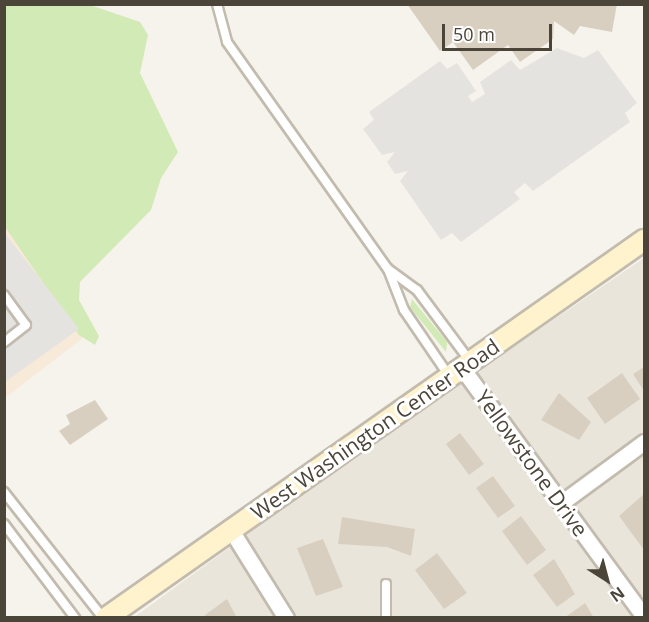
<!DOCTYPE html>
<style>
body{margin:0}
#map{position:relative;width:649px;height:622px;overflow:hidden;background:#f6f3ec;font-family:"Open Sans",sans-serif}
div>[style]{position:absolute}
[style*='--x']{left:calc(var(--x)*1px);top:calc(var(--y)*1px);width:calc(var(--w)*1px);rotate:calc(var(--a)*1deg)}
.residential>*{inset:0;background:#eae5da}
.commercial>*{inset:0;background:#f7ead8}
.green>*{inset:0;background:#d2eab5}
.parking>*{inset:0;background:#e5e3e0}
.building>*{inset:0;background:#d8cfc1}
.roads{filter:drop-shadow(2px 0 #c2bbae) drop-shadow(-2px 0 #c2bbae) drop-shadow(0 2px #c2bbae) drop-shadow(0 -2px #c2bbae)}
.lane>*{height:8px;margin:-4px;padding:0 4px;transform-origin:4px;border-radius:4px;background:#fff}
.street>*{height:15px;margin:-7.5px;padding:0 7.5px;transform-origin:7.5px;border-radius:7.5px;background:#fff}
.secondary>*{height:20px;margin:-10px;padding:0 10px;transform-origin:10px;border-radius:10px;background:#fff3cd}
span{translate:-50% -50%;white-space:nowrap;text-align:center;line-height:1.15;-webkit-text-stroke:6px #fff;paint-order:stroke}
.street-label{font-size:21px;color:#4b4439}
.frame{position:absolute;inset:0;border:6px solid #4b4439;pointer-events:none}
.north{position:absolute;left:577px;top:550px;width:60px;height:60px;-webkit-text-stroke:4px #fff;paint-order:stroke;rotate:144deg;font-size:16px;font-weight:700;line-height:24px;text-align:center;color:#4b4439}
.north::after{content:'';display:block;margin:auto;width:21px;height:27px;background:#4b4439;clip-path:polygon(50% 0,100% 100%,50% 72%,0 100%)}
.scale{position:absolute;left:442px;top:24px;width:110px;height:27px;box-sizing:border-box;border:3px solid #4b4439;border-top:0;padding-left:8px;font-size:18px;line-height:21px;white-space:nowrap;color:#4b4439;-webkit-text-stroke:4px #fff;paint-order:stroke}
</style>
<div id="map">
<div class="residential">
<div style="clip-path:polygon(644px 258px,644px 617px,133px 618px,369px 446px)"></div>
</div>
<div class="commercial">
<div style="clip-path:polygon(4px 218px,88px 334px,5px 398px,4px 398px)"></div>
</div>
<div class="green">
<div style="clip-path:polygon(5px 5px,90px 5px,140px 22px,148px 35px,140px 73px,178px 152px,161px 178px,151px 210px,80px 282px,79px 300px,99px 336px,95px 345px,79px 335px,5px 227px)"></div>
<div style="clip-path:polygon(412px 299px,447px 342px,446px 352px,410px 307px)"></div>
</div>
<div class="parking">
<div style="clip-path:polygon(557px 48px,584px 58px,598px 50px,637px 103px,625px 113px,630px 122px,533px 191px,525px 183px,514px 192px,520px 199px,461px 242px,452px 233px,441px 240px,400px 181px,408px 171px,395px 174px,387px 162px,395px 152px,382px 155px,363px 129px,374px 120px,369px 112px,440px 61px,447px 69px,457px 63px,476px 91px,468px 96px,472px 102px,485px 94px,480px 82px,511px 60px,520px 70px)"></div>
<div style="clip-path:polygon(4px 232px,79px 329px,5px 382px,4px 382px)"></div>
</div>
<div class="building">
<div style="clip-path:polygon(407px 4px,617px 4px,612px 32px,580px 26px,574px 35px,554px 21px,553px 39px,520px 62px,508px 45px,473px 70px,453px 42px,440px 51px)"></div>
<div style="clip-path:polygon(644px 367px,644px 391px,633px 374px)"></div>
<div style="clip-path:polygon(622px 373px,640px 399px,605px 424px,587px 398px)"></div>
<div style="clip-path:polygon(559px 393px,591px 422px,579px 440px,541px 420px)"></div>
<div style="clip-path:polygon(95px 400px,108px 419px,70px 445px,59px 431px,70px 424px,66px 415px)"></div>
<div style="clip-path:polygon(460px 433px,484px 464px,469px 475px,446px 444px)"></div>
<div style="clip-path:polygon(493px 476px,515px 506px,498px 518px,476px 488px)"></div>
<div style="clip-path:polygon(644px 494px,644px 550px,619px 516px)"></div>
<div style="clip-path:polygon(521px 516px,546px 550px,527px 565px,502px 531px)"></div>
<div style="clip-path:polygon(342px 517px,415px 529px,411px 556px,387px 547px,338px 544px)"></div>
<div style="clip-path:polygon(323px 539px,343px 587px,316px 596px,297px 548px)"></div>
<div style="clip-path:polygon(437px 553px,467px 593px,444px 609px,415px 570px)"></div>
<div style="clip-path:polygon(554px 559px,575px 594px,557px 607px,533px 575px)"></div>
<div style="clip-path:polygon(227px 599px,237px 618px,206px 618px,205px 615px)"></div>
<div style="clip-path:polygon(585px 603px,594px 618px,564px 618px)"></div>
</div>
<div class="roads">
<div class="lane">
<div style="--x:217;--y:4;--w:39;--a:75"></div>
<div style="--x:227;--y:42;--w:278;--a:54.7"></div>
<div style="--x:388;--y:269;--w:44;--a:68.7"></div>
<div style="--x:404;--y:310;--w:80;--a:55.7"></div>
<div style="--x:388;--y:269;--w:36;--a:36"></div>
<div style="--x:417;--y:290;--w:89;--a:53.3"></div>
<div style="--x:4;--y:295;--w:37;--a:54"></div>
<div style="--x:26;--y:325;--w:28;--a:142"></div>
<div style="--x:4;--y:492;--w:160;--a:51.8"></div>
<div style="--x:4;--y:524;--w:118;--a:52.9"></div>
<div style="--x:386;--y:618;--w:34;--a:-90"></div>
</div>
<div class="street">
<div style="--x:462;--y:368;--w:308;--a:53.8"></div>
<div style="--x:561;--y:503;--w:103;--a:-36.3"></div>
<div style="--x:231;--y:530;--w:104;--a:58"></div>
</div>
<div class="secondary">
<div style="--x:106;--y:618;--w:658;--a:-35.09"></div>
</div>
</div>
<div class="street-label">
<span style="left:375px;top:429px;rotate:-35deg">West Washington Center Road</span>
<span style="left:532px;top:463px;rotate:54deg">Yellowstone Drive</span>
</div>
<div class="frame"></div>
<div class="north">N</div>
<div class="scale">50 m</div>
</div>
